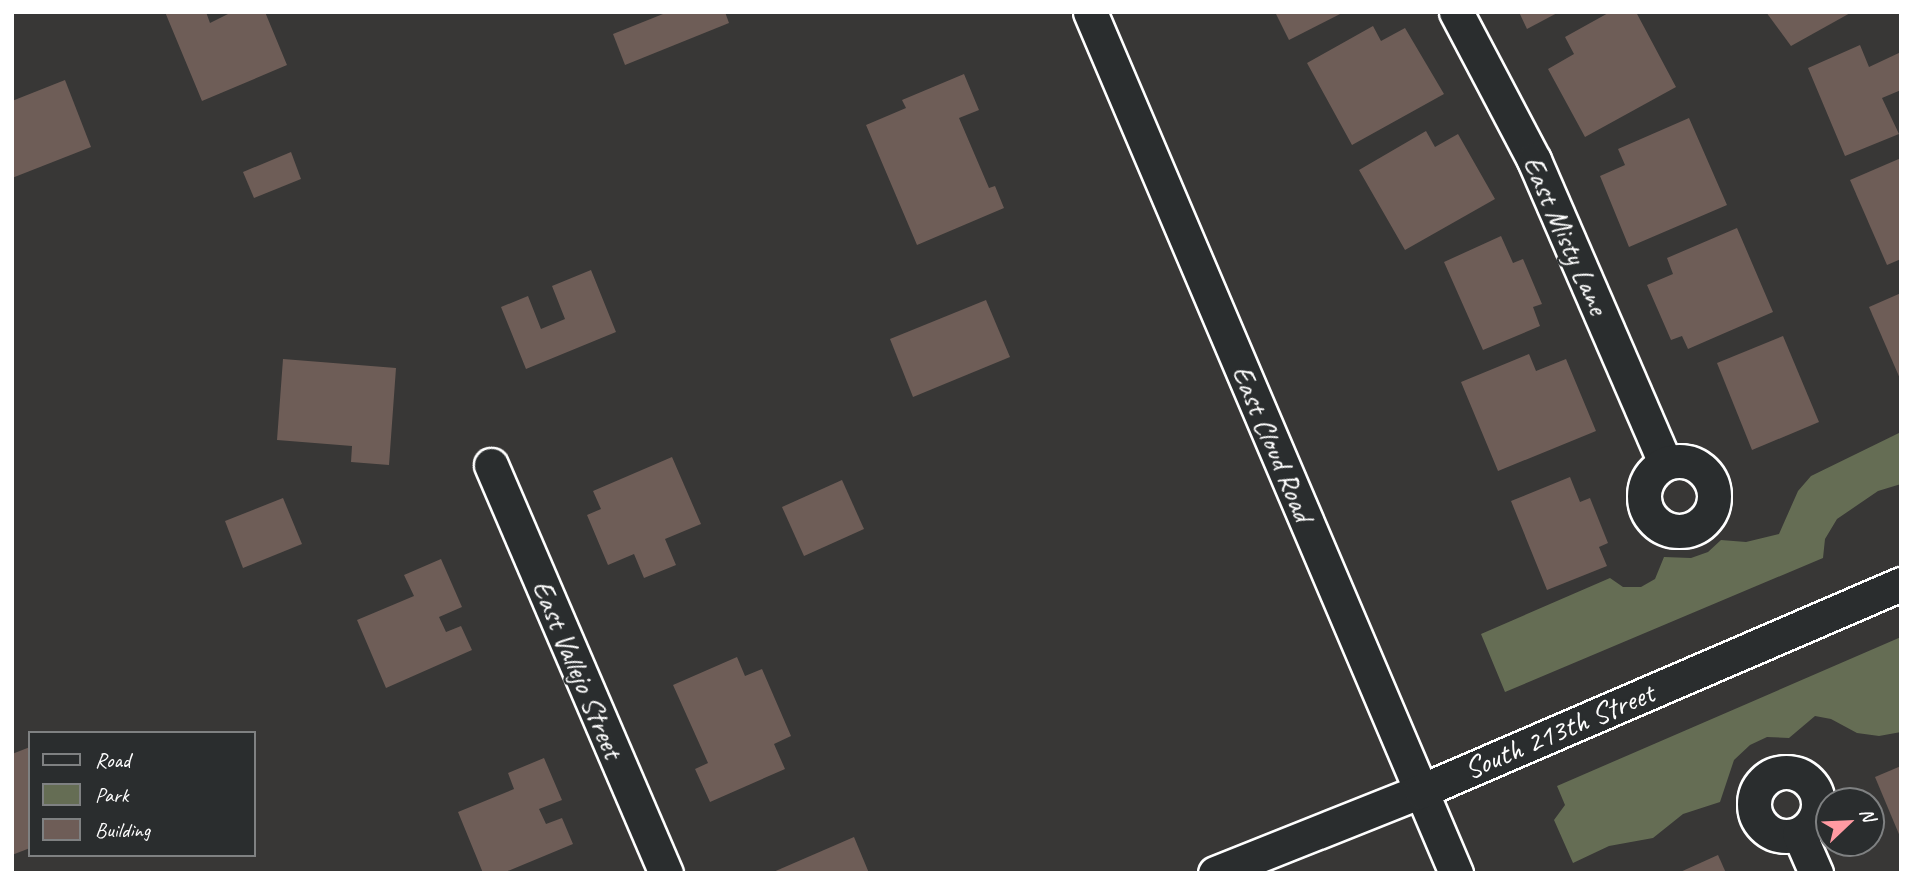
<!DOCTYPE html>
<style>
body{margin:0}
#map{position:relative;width:1913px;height:885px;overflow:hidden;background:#383736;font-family:Caveat,sans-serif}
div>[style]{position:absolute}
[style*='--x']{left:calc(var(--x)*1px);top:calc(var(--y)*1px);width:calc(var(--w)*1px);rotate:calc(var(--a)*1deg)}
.green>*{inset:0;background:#656d54}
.building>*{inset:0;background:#6e5d57}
.roads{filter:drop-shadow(2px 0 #fff) drop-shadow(-2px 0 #fff) drop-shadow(0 2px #fff) drop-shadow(0 -2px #fff)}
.street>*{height:33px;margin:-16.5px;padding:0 16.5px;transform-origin:16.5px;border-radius:16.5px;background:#2a2d2e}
.street>.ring{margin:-16.5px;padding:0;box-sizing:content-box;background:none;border:33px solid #2a2d2e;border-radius:50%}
span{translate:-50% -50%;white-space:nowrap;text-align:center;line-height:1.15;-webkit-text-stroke:5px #2a2d2e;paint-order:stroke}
.street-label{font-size:30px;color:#fff}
.frame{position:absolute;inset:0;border:14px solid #fff;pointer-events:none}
.legend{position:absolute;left:28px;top:731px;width:228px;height:126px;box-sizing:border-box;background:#2a2d2e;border:2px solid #7f8182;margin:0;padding:9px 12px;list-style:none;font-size:21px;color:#fff}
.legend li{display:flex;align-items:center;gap:14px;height:35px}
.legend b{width:35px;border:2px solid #7f8182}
.north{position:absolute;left:1815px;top:787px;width:70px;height:70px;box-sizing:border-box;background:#2a2d2e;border:2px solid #7f8182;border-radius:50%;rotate:67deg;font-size:19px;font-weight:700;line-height:28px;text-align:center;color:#fff}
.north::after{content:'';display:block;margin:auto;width:24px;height:32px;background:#ff9aa2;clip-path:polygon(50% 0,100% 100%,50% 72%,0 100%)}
</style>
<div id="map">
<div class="green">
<div style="clip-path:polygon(1901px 432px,1901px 484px,1878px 491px,1837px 519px,1825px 539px,1823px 558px,1505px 692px,1481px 634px,1610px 578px,1623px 587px,1641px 587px,1655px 579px,1664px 557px,1691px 558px,1708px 552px,1721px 540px,1746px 542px,1779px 534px,1798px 491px,1811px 476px)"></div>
<div style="clip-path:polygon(1901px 637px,1901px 732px,1879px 736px,1857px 733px,1831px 719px,1815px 716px,1789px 738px,1767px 737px,1750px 745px,1734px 760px,1720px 802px,1683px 814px,1653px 838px,1609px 846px,1573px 863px,1554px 820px,1565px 805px,1557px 786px)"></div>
</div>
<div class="building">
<div style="clip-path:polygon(165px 12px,206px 12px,210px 23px,232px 12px,265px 12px,287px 65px,202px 101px)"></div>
<div style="clip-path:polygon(668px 12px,725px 12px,729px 23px,625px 65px,613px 34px)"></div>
<div style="clip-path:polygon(1275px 12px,1344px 12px,1289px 40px)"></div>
<div style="clip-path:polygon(1519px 12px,1559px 12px,1527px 29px)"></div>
<div style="clip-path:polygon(1610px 12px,1636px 12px,1676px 87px,1585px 137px,1548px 69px,1574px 54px,1565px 37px)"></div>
<div style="clip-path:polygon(1766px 12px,1852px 12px,1791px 46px)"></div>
<div style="clip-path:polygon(1373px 26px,1381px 41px,1405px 28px,1444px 94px,1352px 145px,1307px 63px)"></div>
<div style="clip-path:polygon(1860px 45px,1869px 67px,1901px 52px,1901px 90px,1882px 98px,1899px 134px,1845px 156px,1808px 68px)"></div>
<div style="clip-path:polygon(964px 74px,979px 110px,959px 118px,989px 188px,995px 186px,1004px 208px,917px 245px,866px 125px,906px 108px,902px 100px)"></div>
<div style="clip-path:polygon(65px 80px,91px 147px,12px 178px,12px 101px)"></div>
<div style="clip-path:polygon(1689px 118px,1727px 205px,1629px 247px,1600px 176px,1625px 165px,1618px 149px)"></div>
<div style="clip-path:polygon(1426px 131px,1435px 147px,1458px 134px,1495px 199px,1405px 250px,1359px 170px)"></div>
<div style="clip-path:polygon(291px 152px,301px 179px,254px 198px,243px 172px)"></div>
<div style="clip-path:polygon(1901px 158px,1901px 259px,1887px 265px,1850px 180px)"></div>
<div style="clip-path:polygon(1737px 228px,1773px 312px,1688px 349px,1682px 336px,1671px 340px,1647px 285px,1673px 274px,1667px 258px)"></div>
<div style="clip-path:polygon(1501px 236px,1513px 263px,1523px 259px,1542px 304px,1533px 307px,1540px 326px,1483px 350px,1444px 262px)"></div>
<div style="clip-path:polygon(591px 270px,616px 332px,526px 369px,501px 307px,528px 296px,541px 329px,565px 319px,552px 286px)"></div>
<div style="clip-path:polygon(1901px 293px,1901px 381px,1869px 307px)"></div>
<div style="clip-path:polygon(986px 300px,1010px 357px,913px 397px,890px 339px)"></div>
<div style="clip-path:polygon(1783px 336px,1819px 422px,1752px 450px,1717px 363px)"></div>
<div style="clip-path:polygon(1529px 354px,1536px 371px,1566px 359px,1596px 431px,1498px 471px,1461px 382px)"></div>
<div style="clip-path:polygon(283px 359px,396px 368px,389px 465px,351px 462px,352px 446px,277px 440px)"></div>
<div style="clip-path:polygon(672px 457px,701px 524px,665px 539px,676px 565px,644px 578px,634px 554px,608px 565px,587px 515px,601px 509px,593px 491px)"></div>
<div style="clip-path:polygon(1570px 477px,1580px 502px,1590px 498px,1608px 543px,1599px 547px,1607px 566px,1547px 590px,1511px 501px)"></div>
<div style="clip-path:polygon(842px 480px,864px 529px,804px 556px,782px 507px)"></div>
<div style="clip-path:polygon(283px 498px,302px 544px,243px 568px,225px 521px)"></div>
<div style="clip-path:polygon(441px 559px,462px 607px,439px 617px,446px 632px,461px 626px,472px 650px,386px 688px,357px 620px,414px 596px,404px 575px)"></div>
<div style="clip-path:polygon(737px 657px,745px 676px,762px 669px,791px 736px,774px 744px,785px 769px,710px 802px,695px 769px,708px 763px,673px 685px)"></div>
<div style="clip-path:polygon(30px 747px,30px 848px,12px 855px,12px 754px)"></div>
<div style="clip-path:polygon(544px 758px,562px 800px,539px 809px,546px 824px,562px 818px,573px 844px,503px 873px,483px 873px,458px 812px,514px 789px,508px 773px)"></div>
<div style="clip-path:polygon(1901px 766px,1901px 839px,1875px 777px)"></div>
<div style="clip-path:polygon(854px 837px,869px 873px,771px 873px)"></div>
<div style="clip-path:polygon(1718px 855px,1726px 873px,1678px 873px)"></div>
</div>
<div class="roads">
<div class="street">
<div style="--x:1090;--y:12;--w:936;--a:66.97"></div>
<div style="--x:1456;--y:12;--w:167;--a:62.2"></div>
<div style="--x:1534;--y:160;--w:330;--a:66.6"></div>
<div class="ring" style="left:1644px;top:461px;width:37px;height:37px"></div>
<div style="--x:491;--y:465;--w:444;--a:66.8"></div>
<div class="ring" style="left:1754px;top:772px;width:31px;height:31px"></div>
<div style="--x:1799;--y:834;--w:43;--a:66.4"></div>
<div style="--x:1215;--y:873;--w:222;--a:-21.7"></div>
<div style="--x:1421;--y:791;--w:523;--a:-23.33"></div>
</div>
</div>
<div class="street-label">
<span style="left:1566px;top:235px;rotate:66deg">East Misty Lane</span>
<span style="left:1273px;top:443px;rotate:67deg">East Cloud Road</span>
<span style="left:578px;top:669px;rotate:67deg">East Vallejo Street</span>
<span style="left:1559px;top:731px;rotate:-23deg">South 213th Street</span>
</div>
<div class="frame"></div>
<ul class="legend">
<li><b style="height:9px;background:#2a2d2e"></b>Road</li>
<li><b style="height:19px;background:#656d54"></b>Park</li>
<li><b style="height:19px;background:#6e5d57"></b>Building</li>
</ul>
<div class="north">N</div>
</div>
